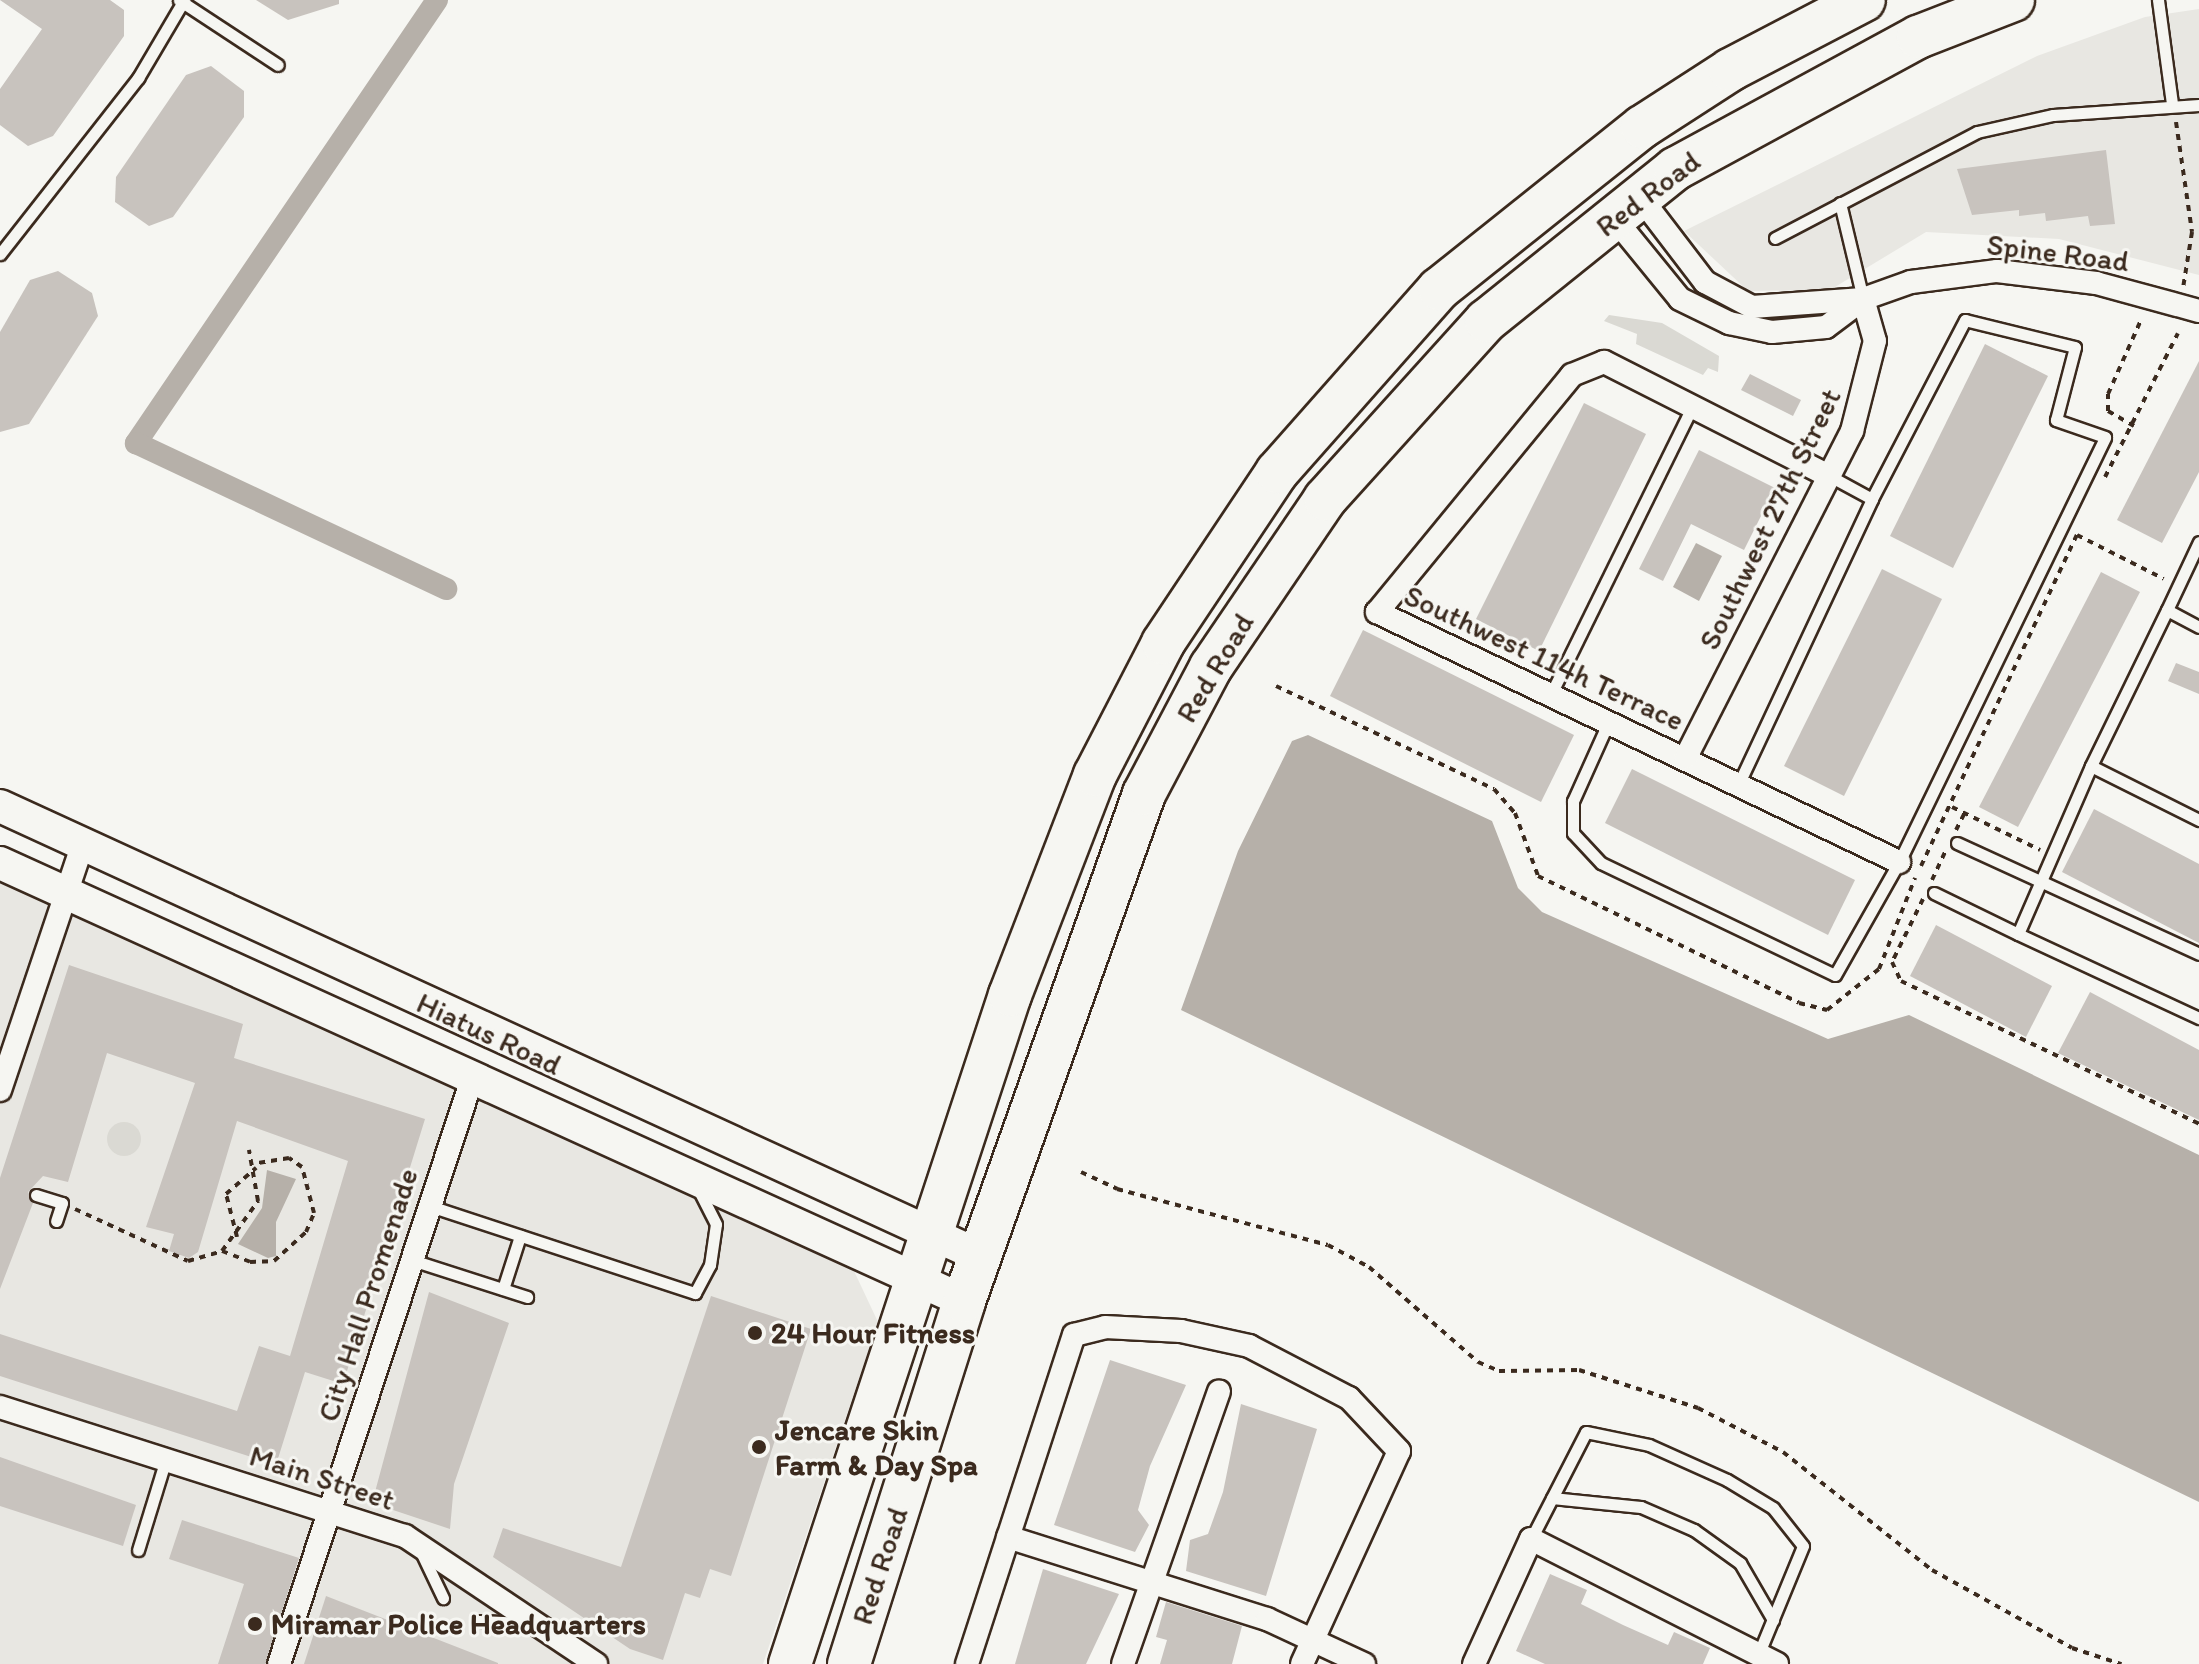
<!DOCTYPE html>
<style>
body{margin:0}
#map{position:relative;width:2199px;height:1664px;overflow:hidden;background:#f6f6f2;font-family:Itim,sans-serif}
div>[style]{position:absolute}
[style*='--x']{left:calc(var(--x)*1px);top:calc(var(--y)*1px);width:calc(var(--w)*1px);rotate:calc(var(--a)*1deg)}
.built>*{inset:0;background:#e8e7e2}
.green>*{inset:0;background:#dad9d3}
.round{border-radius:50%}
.water>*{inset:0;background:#b6b0a9}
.canal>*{height:22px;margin:-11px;padding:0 11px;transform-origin:11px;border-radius:11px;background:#b6b0a9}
.building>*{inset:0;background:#c8c3be}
.path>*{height:4px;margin-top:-2px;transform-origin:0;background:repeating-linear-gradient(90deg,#3b2a1e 0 6px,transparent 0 12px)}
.roads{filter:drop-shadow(2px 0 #3b2a1e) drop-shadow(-2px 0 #3b2a1e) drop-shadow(0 2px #3b2a1e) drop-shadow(0 -2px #3b2a1e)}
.lane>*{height:11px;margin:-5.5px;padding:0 5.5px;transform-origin:5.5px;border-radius:5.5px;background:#f6f6f2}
.street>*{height:22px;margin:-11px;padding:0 11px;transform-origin:11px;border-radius:11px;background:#f6f6f2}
.secondary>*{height:32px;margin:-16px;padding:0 16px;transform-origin:16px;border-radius:16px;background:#f6f6f2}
.highway>*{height:42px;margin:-21px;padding:0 21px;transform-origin:21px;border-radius:21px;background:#f6f6f2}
.dots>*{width:22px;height:22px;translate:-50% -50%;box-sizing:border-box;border:4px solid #f6f6f2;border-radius:50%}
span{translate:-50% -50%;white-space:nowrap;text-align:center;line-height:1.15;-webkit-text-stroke:6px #f6f6f2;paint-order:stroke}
.street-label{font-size:30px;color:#3b2a1e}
.poi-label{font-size:30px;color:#3b2a1e;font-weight:700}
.left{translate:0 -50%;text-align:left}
</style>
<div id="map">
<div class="built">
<div style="clip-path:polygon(2199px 9px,2199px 275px,2059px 239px,1926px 232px,1830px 290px,1748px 291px,1684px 231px,2037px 56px,2145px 17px)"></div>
<div style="clip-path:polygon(0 875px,854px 1271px,878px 1322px,763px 1664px,0 1664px)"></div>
</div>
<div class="green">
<div style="clip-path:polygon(1609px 315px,1662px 323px,1719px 356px,1718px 372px,1708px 368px,1703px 375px,1636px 344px,1637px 334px,1604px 321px)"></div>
<div class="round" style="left:107px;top:1122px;width:34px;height:34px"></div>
</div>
<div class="water">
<div style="clip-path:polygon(1696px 543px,1722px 556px,1699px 601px,1673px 587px)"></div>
<div style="clip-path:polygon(1308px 735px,1492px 821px,1518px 888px,1542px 912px,1828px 1039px,1909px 1015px,2199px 1155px,2199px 1502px,1181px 1010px,1238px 851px,1292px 741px)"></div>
<div style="clip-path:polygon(267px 1170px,296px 1179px,276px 1222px,276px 1256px,268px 1258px,238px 1244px,262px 1208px)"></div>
</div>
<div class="canal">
<div style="--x:437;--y:0;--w:536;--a:124.19"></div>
<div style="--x:136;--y:443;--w:343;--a:25.2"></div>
</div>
<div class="building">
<div style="clip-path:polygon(0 0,110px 0,124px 10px,124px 36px,53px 136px,28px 146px,0 125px,0 89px,42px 29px)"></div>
<div style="clip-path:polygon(256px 0,339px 0,339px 4px,288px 20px)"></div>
<div style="clip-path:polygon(211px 66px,244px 91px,244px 117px,173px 217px,149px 226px,115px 202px,116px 177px,186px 75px)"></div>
<div style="clip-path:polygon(2106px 150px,2115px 224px,2090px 226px,2088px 216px,2046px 221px,2045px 213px,2019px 216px,2019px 210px,1972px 215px,1957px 169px)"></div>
<div style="clip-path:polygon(58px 271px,92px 293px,98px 316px,29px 424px,0 432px,0 332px,30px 280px)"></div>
<div style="clip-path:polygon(1985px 344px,2048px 376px,1953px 568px,1890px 536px)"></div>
<div style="clip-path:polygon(2199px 361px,2199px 472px,2162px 543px,2117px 520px)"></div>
<div style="clip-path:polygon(1750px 374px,1801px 400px,1793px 416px,1741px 390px)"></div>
<div style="clip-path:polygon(1584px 403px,1646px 434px,1539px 651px,1476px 619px)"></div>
<div style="clip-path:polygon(1699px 450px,1775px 488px,1744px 550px,1691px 524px,1663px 581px,1639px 569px)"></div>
<div style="clip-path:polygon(1882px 569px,1942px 599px,1844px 796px,1784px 766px)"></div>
<div style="clip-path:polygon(2101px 572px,2140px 592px,2018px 827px,1979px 807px)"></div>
<div style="clip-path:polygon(1363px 630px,1574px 735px,1541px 802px,1330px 696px)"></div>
<div style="clip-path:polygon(2176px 663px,2199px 672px,2199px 694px,2168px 681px)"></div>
<div style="clip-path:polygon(1632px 769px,1855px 880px,1828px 935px,1605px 823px)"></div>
<div style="clip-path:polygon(2094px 809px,2199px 864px,2199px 943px,2062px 872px)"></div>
<div style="clip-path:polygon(1936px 925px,2052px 986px,2026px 1037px,1910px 976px)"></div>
<div style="clip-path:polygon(69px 965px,243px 1024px,234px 1058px,425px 1119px,343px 1384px,305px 1372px,276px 1465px,0 1376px,0 1334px,237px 1411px,259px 1346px,290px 1356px,348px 1161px,237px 1121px,198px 1252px,189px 1258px,169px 1251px,174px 1234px,146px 1227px,195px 1083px,107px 1053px,68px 1182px,43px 1176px,28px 1192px,33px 1203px,0 1289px,0 1178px)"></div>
<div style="clip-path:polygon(2090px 992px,2199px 1050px,2199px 1120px,2058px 1053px)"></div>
<div style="clip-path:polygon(429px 1292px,509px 1323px,454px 1484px,450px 1529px,372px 1503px)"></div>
<div style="clip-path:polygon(711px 1296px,811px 1329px,731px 1576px,710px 1569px,700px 1598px,685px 1593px,663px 1660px,630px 1649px,493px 1557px,503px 1528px,621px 1567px)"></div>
<div style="clip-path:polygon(1110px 1360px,1186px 1385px,1150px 1466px,1138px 1510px,1149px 1525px,1135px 1552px,1054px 1525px)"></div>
<div style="clip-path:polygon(1241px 1404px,1317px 1429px,1266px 1596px,1186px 1571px,1190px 1540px,1208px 1534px,1223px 1492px)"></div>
<div style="clip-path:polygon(0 1457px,136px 1505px,123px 1546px,0 1506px)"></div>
<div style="clip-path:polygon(182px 1520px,299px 1558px,265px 1664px,218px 1664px,244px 1584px,169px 1559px)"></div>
<div style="clip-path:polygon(1043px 1569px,1119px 1594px,1086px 1664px,1015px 1664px)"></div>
<div style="clip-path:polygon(1550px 1574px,1587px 1590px,1581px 1604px,1623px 1625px,1668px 1645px,1674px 1632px,1710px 1648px,1703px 1664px,1545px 1664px,1516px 1651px)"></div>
<div style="clip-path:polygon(326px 1596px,498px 1663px,498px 1664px,304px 1664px)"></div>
<div style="clip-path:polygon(1166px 1602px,1242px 1626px,1232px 1664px,1160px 1664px,1167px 1640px,1156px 1637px)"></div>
</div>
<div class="path">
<div style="--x:2176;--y:122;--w:111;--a:81.7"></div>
<div style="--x:2192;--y:232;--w:57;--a:99.1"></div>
<div style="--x:2134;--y:426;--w:30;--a:-150"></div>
<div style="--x:2108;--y:411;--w:17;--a:-90"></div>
<div style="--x:2108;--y:394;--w:79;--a:-66"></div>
<div style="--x:2105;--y:477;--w:161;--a:-63.1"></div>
<div style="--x:2077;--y:535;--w:97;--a:26.8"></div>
<div style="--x:1276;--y:686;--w:241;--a:25.3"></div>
<div style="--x:1494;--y:789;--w:32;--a:49"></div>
<div style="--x:1515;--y:813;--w:67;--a:69.9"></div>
<div style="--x:1538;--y:876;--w:290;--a:25.9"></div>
<div style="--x:1799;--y:1003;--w:29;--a:14"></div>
<div style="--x:1827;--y:1010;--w:66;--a:-38.3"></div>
<div style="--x:1879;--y:969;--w:98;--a:-68.4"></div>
<div style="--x:1952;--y:807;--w:98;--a:26"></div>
<div style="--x:1956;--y:830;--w:18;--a:-63"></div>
<div style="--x:1921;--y:866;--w:366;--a:-64.8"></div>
<div style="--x:1932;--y:880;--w:31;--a:-65"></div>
<div style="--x:1923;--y:899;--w:70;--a:116.2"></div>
<div style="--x:1892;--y:962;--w:21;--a:65"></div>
<div style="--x:1901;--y:981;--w:331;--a:25.6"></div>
<div style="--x:1081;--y:1172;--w:40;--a:25"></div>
<div style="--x:1117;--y:1189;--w:218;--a:14.9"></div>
<div style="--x:1328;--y:1245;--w:47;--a:28.2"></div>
<div style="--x:1369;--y:1267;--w:145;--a:41.1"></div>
<div style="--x:1478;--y:1362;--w:23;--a:23"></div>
<div style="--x:1499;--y:1371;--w:80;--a:-0.7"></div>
<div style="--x:1579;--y:1370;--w:125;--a:17.7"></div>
<div style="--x:1698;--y:1408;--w:96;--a:27.4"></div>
<div style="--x:1783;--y:1452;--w:190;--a:38.4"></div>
<div style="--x:1932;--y:1570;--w:160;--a:29.1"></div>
<div style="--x:2072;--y:1648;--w:52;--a:18.1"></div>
<div style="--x:75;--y:1209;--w:124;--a:24.7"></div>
<div style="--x:188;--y:1261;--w:35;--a:-16"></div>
<div style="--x:222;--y:1251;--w:62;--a:-54.2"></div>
<div style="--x:258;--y:1201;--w:52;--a:-100"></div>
<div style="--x:237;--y:1237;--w:44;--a:-104.3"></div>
<div style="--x:226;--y:1194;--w:40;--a:-41"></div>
<div style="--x:222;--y:1251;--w:30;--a:21"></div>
<div style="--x:250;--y:1262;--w:24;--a:-2"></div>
<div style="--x:274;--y:1261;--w:43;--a:-42.2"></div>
<div style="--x:306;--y:1232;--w:21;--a:-67"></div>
<div style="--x:314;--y:1213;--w:48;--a:-104.6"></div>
<div style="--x:302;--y:1167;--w:16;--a:-145"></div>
<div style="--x:289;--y:1158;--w:33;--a:171"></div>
</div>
<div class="roads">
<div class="lane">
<div style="--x:179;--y:0;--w:118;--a:33.3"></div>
<div style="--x:2158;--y:0;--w:105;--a:82.3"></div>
<div style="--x:1840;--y:203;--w:99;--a:76.5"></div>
<div style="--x:1775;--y:238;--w:228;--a:-27.7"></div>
<div style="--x:1977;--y:132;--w:78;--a:-12.6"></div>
<div style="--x:2053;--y:115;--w:146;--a:-3.9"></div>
<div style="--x:0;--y:254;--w:224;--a:-51.9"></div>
<div style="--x:138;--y:78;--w:91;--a:-59.5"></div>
<div style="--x:2167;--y:610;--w:75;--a:-64.8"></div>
<div style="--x:2199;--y:627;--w:36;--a:-152"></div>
<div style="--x:2167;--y:610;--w:174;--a:116"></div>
<div style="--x:2091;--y:766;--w:121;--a:26.6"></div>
<div style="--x:1551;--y:694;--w:320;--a:-63.8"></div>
<div style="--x:1609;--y:721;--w:88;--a:114.2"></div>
<div style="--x:1573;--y:801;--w:32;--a:90"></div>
<div style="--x:1573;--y:833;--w:41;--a:47"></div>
<div style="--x:1601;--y:863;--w:259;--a:25.6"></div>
<div style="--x:1835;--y:975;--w:130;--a:-60.5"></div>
<div style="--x:1899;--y:862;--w:472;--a:-64.1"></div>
<div style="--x:2105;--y:437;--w:52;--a:-160.9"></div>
<div style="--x:2056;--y:420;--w:75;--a:-75.4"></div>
<div style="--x:2075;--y:347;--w:113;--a:-166.2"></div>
<div style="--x:1965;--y:320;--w:202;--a:117.5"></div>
<div style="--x:2091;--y:766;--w:183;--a:113.5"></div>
<div style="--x:2018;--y:934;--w:200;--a:24.9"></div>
<div style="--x:1739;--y:783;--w:314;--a:-64.9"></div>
<div style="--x:1872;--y:499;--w:50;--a:-151.4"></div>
<div style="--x:1957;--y:843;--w:266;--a:24.6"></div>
<div style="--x:1934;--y:893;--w:93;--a:26"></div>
<div style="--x:36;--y:1195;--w:27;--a:17"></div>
<div style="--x:62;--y:1203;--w:19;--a:108"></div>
<div style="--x:430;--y:1206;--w:279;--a:18.2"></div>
<div style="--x:695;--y:1293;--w:32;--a:-62"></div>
<div style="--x:710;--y:1265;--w:41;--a:-81.7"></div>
<div style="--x:716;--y:1224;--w:39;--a:-117"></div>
<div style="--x:412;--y:1260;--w:121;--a:17.8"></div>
<div style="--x:503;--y:1289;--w:56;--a:-72.2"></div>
<div style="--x:1552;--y:1498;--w:89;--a:5.8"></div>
<div style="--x:1641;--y:1507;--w:58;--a:23.5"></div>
<div style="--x:1694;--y:1530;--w:57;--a:35.7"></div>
<div style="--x:1740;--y:1563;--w:66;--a:59.9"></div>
<div style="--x:1531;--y:1539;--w:120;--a:-62.8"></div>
<div style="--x:1586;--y:1432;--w:64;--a:11.7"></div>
<div style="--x:1649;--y:1445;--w:85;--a:24.2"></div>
<div style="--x:1727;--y:1480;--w:54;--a:31.3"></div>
<div style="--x:1773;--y:1508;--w:48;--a:51.7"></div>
<div style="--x:1803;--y:1546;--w:118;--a:112.4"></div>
<div style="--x:138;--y:1550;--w:95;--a:-72.9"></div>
<div style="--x:422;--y:1554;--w:49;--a:64.5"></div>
<div style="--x:479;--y:1621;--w:47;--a:2.4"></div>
</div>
<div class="street">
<div style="--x:1640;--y:197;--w:107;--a:52.6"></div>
<div style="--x:1705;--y:282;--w:53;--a:28"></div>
<div style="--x:1752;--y:307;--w:111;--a:-4.1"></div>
<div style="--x:1863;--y:299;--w:51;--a:-19.5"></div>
<div style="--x:1911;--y:282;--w:87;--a:-7.3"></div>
<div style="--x:1997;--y:271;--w:100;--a:6.9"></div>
<div style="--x:2096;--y:283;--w:107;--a:15.2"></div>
<div style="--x:1614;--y:218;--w:104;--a:50.8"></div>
<div style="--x:1680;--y:299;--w:55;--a:26.1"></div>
<div style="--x:1729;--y:323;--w:44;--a:11.8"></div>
<div style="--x:1772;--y:332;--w:54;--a:-5.3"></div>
<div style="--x:1826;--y:327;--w:45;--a:-36.9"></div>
<div style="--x:1827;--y:475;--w:250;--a:-153.1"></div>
<div style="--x:1604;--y:362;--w:35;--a:158"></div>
<div style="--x:1572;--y:375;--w:307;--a:129.4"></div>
<div style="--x:1377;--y:612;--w:579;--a:25.59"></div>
<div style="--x:1686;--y:757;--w:366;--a:-63"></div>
<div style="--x:1852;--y:431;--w:93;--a:-75.7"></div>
<div style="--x:1875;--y:341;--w:44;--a:-105.9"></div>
<div style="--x:0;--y:1090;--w:257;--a:-71.4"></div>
<div style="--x:0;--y:1407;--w:425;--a:17.7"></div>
<div style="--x:405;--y:1536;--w:230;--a:33.8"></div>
<div style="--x:1008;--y:1537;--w:272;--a:17.6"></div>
<div style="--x:1267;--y:1619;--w:107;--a:24.9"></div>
<div style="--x:279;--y:1664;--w:613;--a:-71.74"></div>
<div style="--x:967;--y:1664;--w:346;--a:-72"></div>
<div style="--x:1074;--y:1335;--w:32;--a:-14"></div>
<div style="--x:1105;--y:1327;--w:76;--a:3"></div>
<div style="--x:1181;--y:1331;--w:70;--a:12.4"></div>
<div style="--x:1249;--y:1346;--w:113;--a:27.5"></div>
<div style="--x:1349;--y:1398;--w:73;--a:46.7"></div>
<div style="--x:1399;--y:1451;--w:234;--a:114.5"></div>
<div style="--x:1123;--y:1664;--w:289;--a:-70.6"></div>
<div style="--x:1474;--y:1664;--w:137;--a:-65.5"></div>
<div style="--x:1531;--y:1539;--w:276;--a:26.9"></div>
</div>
<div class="secondary">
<div style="--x:0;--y:806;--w:1078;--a:24.66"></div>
<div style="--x:0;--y:863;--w:1059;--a:24.43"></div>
</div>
<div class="highway">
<div style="--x:790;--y:1664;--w:704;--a:-71.8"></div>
<div style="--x:1010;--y:995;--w:236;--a:-68.9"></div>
<div style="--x:1095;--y:775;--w:148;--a:-62.7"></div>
<div style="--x:1163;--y:643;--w:206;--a:-56.3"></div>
<div style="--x:1277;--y:472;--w:244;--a:-48.5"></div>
<div style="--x:1439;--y:289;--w:260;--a:-38.6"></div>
<div style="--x:1642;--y:127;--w:105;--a:-32.9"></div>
<div style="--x:1730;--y:70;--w:151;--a:-27.6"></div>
<div style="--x:849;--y:1664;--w:381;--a:-72.4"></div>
<div style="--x:964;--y:1301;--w:538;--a:-70.45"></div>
<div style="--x:1144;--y:794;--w:144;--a:-62.2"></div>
<div style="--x:1211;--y:667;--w:203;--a:-55.8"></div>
<div style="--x:1325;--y:499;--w:240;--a:-47.9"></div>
<div style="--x:1486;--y:321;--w:243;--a:-38.8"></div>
<div style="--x:1675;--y:169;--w:277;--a:-28.5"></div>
<div style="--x:1918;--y:37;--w:102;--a:-21.3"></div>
</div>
</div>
<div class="dots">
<div style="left:755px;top:1333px;background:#3b2a1e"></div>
<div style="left:759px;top:1447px;background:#3b2a1e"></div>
<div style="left:255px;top:1624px;background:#3b2a1e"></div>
</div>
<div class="street-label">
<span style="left:1648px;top:194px;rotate:-37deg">Red Road</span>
<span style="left:2058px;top:253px;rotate:7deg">Spine Road</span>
<span style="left:1770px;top:519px;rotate:-64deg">Southwest 27th Street</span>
<span style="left:1544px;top:658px;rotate:25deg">Southwest 114h Terrace</span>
<span style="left:1215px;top:668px;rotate:-59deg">Red Road</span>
<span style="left:489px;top:1034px;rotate:25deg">Hiatus Road</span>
<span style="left:368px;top:1295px;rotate:-72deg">City Hall Promenade</span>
<span style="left:322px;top:1478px;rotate:18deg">Main Street</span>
<span style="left:880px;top:1566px;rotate:-72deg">Red Road</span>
</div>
<div class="poi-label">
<span class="left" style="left:771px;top:1333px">24 Hour Fitness</span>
<span class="left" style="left:775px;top:1447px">Jencare Skin<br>Farm &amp; Day Spa</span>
<span class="left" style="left:271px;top:1624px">Miramar Police Headquarters</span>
</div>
</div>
